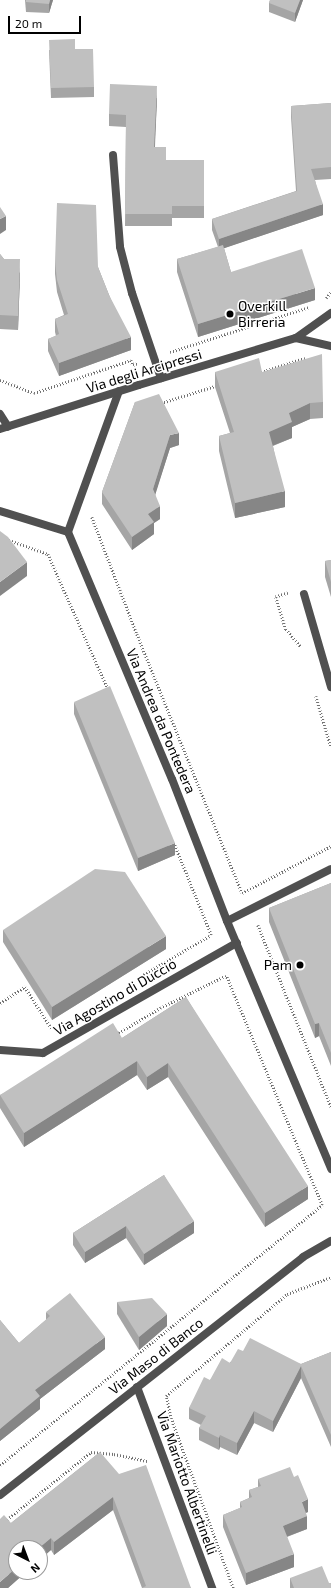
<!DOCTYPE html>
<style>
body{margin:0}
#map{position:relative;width:331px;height:1588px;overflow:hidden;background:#fff;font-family:"Exo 2",sans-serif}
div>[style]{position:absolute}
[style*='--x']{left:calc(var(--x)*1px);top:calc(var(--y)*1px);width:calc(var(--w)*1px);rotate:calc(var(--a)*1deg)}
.path>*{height:2.5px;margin-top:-1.25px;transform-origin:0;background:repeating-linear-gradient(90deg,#727272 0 1px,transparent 0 3px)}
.service>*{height:8px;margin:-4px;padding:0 4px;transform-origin:4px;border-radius:4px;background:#505050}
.minor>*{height:8px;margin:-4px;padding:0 4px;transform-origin:4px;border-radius:4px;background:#505050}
.tertiary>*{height:8px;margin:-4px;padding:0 4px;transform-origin:4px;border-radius:4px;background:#505050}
.wall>*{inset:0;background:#a5a5a5}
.shaded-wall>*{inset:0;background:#868686}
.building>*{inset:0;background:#c0c0c0}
.dots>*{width:11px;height:11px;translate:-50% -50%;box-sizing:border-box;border:2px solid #fff;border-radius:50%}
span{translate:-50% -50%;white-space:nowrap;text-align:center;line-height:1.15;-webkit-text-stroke:3px #fff;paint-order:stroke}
.poi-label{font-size:14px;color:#000}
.left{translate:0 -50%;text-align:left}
.right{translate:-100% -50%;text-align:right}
.street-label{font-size:14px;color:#000}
.north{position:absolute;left:8px;top:1540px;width:40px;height:40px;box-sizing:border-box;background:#fff;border:1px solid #999;border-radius:50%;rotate:138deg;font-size:11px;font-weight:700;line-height:16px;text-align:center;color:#000}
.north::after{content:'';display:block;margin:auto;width:14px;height:18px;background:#000;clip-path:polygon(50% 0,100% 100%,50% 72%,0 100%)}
.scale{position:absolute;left:8px;top:16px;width:73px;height:18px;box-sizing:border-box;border:2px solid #000;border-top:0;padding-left:5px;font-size:12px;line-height:14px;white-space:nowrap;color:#000;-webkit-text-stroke:3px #fff;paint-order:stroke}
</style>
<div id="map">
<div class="path">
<div style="--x:326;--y:298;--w:8;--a:-50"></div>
<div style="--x:170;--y:352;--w:146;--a:-17.9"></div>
<div style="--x:261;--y:372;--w:46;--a:-17.7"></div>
<div style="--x:0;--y:380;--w:36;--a:21"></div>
<div style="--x:34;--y:393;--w:102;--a:-18.8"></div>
<div style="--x:131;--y:360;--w:5;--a:68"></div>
<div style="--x:133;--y:365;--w:5;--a:-22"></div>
<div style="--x:161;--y:403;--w:60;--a:-17.5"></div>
<div style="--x:92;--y:517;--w:125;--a:69"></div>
<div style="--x:137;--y:634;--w:279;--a:67.9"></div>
<div style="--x:242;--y:893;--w:101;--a:-27.8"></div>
<div style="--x:9;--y:540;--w:41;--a:19.7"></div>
<div style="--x:48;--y:554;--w:148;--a:66"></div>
<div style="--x:288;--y:593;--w:13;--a:162"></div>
<div style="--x:276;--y:597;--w:34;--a:73"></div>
<div style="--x:286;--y:629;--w:23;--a:50"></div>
<div style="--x:316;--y:696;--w:53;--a:73.6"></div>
<div style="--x:258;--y:925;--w:196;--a:68.1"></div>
<div style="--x:141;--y:976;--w:81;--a:-30.4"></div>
<div style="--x:211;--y:935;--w:98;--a:-112.1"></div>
<div style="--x:0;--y:1003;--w:30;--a:-33"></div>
<div style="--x:25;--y:987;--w:50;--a:57.3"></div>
<div style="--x:0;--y:1465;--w:414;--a:-38.9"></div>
<div style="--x:322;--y:1205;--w:248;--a:-112.7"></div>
<div style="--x:226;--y:976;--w:72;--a:153.8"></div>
<div style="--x:161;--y:1008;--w:52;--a:149"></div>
<div style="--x:0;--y:1525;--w:117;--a:-38.7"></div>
<div style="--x:91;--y:1452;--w:23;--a:5"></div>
<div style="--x:114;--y:1454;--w:34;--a:12"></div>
<div style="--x:233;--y:1588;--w:180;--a:-110.1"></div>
<div style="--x:171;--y:1419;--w:24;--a:-102"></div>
<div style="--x:166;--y:1396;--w:158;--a:-40.1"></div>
<div style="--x:287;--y:1294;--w:47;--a:-21.1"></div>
</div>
<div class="service">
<div style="--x:113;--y:155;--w:92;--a:85.6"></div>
<div style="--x:120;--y:247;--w:48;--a:75.4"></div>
<div style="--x:132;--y:293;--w:90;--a:71.2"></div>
</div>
<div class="minor">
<div style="--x:119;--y:391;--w:150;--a:109.9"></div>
<div style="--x:68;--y:532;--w:268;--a:67.2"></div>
<div style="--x:172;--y:779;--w:152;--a:68.8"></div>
<div style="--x:227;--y:921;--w:269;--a:67.2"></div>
<div style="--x:0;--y:414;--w:15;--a:58"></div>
<div style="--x:0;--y:511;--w:71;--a:17.2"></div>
<div style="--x:304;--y:594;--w:97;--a:73.8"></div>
<div style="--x:227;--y:921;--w:116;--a:-26.6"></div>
<div style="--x:0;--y:1050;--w:43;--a:4"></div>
<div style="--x:43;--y:1053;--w:223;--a:-29.6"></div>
<div style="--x:137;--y:1387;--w:215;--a:69.5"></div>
<div style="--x:0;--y:1495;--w:385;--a:-38.1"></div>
<div style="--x:303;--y:1257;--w:32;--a:-30"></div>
</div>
<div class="tertiary">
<div style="--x:296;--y:338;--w:36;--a:13"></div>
<div style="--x:0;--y:429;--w:146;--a:-17.6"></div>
<div style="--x:139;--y:385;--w:164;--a:-16.7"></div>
<div style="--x:296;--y:338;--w:43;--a:-35.5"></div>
</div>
<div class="wall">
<div style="clip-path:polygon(25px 0,53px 0,49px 13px,26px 12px)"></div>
<div style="clip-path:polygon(270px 0,303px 0,295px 22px,269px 12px,269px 3px)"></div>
<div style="clip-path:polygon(75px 49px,94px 87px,94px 97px,51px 98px,49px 50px)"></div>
<div style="clip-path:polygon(157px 98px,155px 147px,166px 160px,204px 160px,204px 218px,172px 218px,172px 226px,125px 226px,126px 127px,109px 126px,109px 114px)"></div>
<div style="clip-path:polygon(331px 103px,331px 179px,315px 180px,323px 215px,224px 248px,231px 272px,315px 300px,198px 337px,177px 272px,177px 259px,218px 247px,212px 230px,212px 219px,296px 191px,291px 117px,291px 106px)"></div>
<div style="clip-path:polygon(0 254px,4px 259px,20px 273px,18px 330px,0 329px)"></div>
<div style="clip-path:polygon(55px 262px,98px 267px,131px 350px,59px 376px,48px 351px,48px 339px,56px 336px,55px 332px,55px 319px,64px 315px,57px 292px,55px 274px)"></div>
<div style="clip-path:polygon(215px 372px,262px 372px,323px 402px,323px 418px,310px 419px,292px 427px,292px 438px,273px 446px,285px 507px,235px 518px,219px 451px,219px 436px,230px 433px,215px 387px)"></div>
<div style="clip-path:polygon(135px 402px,179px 445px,170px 448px,155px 494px,160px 519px,154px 523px,154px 534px,132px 550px,102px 504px,102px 492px)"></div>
<div style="clip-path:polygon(331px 560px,331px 597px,325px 577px,325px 561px)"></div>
<div style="clip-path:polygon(74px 702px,175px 855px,138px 871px,74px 714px)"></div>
<div style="clip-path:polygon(331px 883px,331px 1066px,319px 1036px,315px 1038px,269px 922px,269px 908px)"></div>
<div style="clip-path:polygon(3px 930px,166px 949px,52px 1020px,3px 942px)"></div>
<div style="clip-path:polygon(186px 997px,308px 1199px,265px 1227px,168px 1077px,147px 1090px,137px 1075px,24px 1147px,0 1108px,0 1095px,122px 1038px)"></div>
<div style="clip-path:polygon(164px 1175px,194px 1233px,144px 1265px,126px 1238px,85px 1263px,73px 1245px,73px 1233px)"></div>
<div style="clip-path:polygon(117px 1302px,167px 1326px,139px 1350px,117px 1314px)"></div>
<div style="clip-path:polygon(46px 1312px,105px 1349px,40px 1399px,40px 1409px,0 1441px,0 1320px,19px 1343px,46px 1320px)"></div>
<div style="clip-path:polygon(243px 1351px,301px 1364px,331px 1352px,331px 1447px,301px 1378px,273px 1432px,254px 1423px,237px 1455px,220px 1447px,219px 1450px,199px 1440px,199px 1428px,201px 1425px,189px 1419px,189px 1408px,210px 1380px)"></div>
<div style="clip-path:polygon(100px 1452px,191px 1588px,142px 1588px,113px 1510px,54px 1555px,51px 1550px,16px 1572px,26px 1572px,8px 1588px,11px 1523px)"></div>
<div style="clip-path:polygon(258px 1479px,308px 1512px,306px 1513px,307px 1529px,287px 1537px,294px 1567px,246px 1585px,223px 1527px,223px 1515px,240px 1508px,240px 1502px,249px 1498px,249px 1490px,258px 1487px)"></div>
<div style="clip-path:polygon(290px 1578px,329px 1583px,331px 1588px,290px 1588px)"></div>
</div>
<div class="shaded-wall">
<div style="clip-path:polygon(50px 0,53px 0,49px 13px,49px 4px)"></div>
<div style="clip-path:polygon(300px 0,303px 0,295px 22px,295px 13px)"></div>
<div style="clip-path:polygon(157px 86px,157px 98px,154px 159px,154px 147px)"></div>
<div style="clip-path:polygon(323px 204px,323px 215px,219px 250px,219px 239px)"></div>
<div style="clip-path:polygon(6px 216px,6px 230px,0 234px,0 219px)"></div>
<div style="clip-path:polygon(20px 259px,20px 273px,18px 330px,18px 316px)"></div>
<div style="clip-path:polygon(315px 288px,315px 300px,198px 337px,198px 324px)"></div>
<div style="clip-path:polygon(131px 337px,131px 350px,59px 376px,59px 363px)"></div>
<div style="clip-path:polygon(310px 403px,310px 419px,292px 427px,292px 438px,269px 447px,269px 432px,289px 413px)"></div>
<div style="clip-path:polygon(179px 433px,179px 445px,170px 448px,153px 502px,153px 489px,170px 435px)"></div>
<div style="clip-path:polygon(285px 491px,285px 507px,235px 518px,235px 503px)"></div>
<div style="clip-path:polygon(160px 506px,160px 519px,154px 523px,154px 534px,132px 550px,132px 537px,148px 514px)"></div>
<div style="clip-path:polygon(27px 562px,27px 576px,0 596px,0 582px)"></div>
<div style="clip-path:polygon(175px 843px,175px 855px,138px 871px,138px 858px)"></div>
<div style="clip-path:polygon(166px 936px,166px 949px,52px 1020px,52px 1007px)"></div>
<div style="clip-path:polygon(319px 1023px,319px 1036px,315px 1038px,315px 1024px)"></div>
<div style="clip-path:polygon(137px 1061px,137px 1075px,24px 1147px,24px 1133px)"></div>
<div style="clip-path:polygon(168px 1063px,168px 1077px,147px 1090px,147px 1077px)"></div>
<div style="clip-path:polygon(308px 1186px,308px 1199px,265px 1227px,265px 1213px)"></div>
<div style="clip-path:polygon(194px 1221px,194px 1233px,144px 1265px,144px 1254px)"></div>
<div style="clip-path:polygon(126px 1226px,126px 1238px,85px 1263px,85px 1252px)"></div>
<div style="clip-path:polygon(167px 1314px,167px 1326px,139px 1350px,139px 1337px)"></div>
<div style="clip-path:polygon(105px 1337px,105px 1349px,40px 1399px,40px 1409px,0 1441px,0 1429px,35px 1390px)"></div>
<div style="clip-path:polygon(301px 1366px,301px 1378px,273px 1432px,273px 1421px)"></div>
<div style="clip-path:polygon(254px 1411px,254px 1423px,237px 1455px,237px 1443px)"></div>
<div style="clip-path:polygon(220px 1435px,220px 1447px,219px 1450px,219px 1438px)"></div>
<div style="clip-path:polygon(113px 1497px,113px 1510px,54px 1555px,54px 1542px)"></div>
<div style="clip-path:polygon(308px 1499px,308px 1512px,302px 1514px,302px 1502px)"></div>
<div style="clip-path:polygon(307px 1516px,307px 1529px,283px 1538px,283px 1526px)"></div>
<div style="clip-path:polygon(51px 1538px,51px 1550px,40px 1560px,40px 1548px,39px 1548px)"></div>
<div style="clip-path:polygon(294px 1554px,294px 1567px,246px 1585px,246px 1573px)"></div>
<div style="clip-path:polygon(16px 1568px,16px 1572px,26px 1572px,8px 1588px,0 1588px,0 1582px)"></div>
</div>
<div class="building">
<div style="clip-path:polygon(26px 0,50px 0,49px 4px,26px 2px)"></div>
<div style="clip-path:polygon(270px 0,300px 0,295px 13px,269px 3px)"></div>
<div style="clip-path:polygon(75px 39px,75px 49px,93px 49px,94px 87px,51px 88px,49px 40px)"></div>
<div style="clip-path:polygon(110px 84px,157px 86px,154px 147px,166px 147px,166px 160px,204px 160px,204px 206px,172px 206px,172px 214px,125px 214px,126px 115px,109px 114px)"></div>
<div style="clip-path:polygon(331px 103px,331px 167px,311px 169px,323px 204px,219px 239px,212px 219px,297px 191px,291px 106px)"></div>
<div style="clip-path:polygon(57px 203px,96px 205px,98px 267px,109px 295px,131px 337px,59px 363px,48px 339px,59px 334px,55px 319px,68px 314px,57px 280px,55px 262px)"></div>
<div style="clip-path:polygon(0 207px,6px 216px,0 219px)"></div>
<div style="clip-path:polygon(223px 245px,231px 272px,302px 249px,315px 288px,198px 324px,177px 259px)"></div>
<div style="clip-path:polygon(0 254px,4px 259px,20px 259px,18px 316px,0 315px)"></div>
<div style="clip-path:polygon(322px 354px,323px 402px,310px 403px,289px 413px,292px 422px,269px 432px,285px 491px,235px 503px,219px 436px,234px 432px,215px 372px,259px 358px,262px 372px)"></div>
<div style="clip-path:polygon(159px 394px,179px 433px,170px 435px,153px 489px,160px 506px,148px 514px,154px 522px,132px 537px,102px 492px,135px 402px)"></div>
<div style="clip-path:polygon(0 531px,8px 537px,27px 562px,0 582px)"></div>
<div style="clip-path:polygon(331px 560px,331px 582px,325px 561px)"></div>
<div style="clip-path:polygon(110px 686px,175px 843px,138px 858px,74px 702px)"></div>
<div style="clip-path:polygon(95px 869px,125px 872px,166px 936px,52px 1007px,3px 930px)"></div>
<div style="clip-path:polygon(331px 883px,331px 1053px,319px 1023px,315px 1024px,269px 908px)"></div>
<div style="clip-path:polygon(186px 997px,308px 1186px,265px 1213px,168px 1063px,147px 1077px,137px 1061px,24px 1133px,0 1095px,113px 1023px,122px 1038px)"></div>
<div style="clip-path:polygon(164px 1175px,194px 1221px,144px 1254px,126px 1226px,85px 1252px,73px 1233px)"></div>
<div style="clip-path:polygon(70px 1293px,105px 1337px,35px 1390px,40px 1396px,0 1429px,0 1320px,19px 1343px,50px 1316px,46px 1312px)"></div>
<div style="clip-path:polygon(152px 1298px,167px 1314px,139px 1337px,117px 1302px)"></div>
<div style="clip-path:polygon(250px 1338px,301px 1364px,331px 1352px,331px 1435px,301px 1366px,273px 1421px,254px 1411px,237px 1443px,220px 1435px,219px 1438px,199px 1428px,206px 1416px,189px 1408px,204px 1377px,210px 1380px,222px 1358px,230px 1363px,238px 1349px,243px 1351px)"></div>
<div style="clip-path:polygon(100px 1452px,119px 1474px,146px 1465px,191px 1588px,142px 1588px,146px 1586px,113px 1497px,54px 1542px,51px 1538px,39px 1548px,16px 1548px,16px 1568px,0 1582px,0 1519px,4px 1515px,11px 1523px)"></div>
<div style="clip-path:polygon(290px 1467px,294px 1477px,298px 1475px,308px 1499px,302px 1502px,307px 1516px,283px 1526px,294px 1554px,246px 1573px,223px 1515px,242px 1507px,240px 1502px,252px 1497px,249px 1490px,261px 1486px,258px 1479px)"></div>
<div style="clip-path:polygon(322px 1566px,329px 1583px,331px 1583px,331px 1588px,294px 1588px,290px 1578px)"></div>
</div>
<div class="dots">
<div style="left:230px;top:314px;background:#000"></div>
<div style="left:300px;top:965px;background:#000"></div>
</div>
<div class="poi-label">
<span class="left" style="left:238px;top:314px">Overkill<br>Birreria</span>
<span class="right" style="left:292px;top:965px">Pam</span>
</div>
<div class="street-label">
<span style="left:144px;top:371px;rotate:-17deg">Via degli Arcipressi</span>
<span style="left:161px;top:721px;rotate:67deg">Via Andrea da Pontedera</span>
<span style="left:115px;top:997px;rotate:-30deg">Via Agostino di Duccio</span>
<span style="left:156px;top:1356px;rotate:-38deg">Via Maso di Banco</span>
<span style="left:187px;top:1483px;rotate:70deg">Via Mariotto Albertinelli</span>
</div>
<div class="north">N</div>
<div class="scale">20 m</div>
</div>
